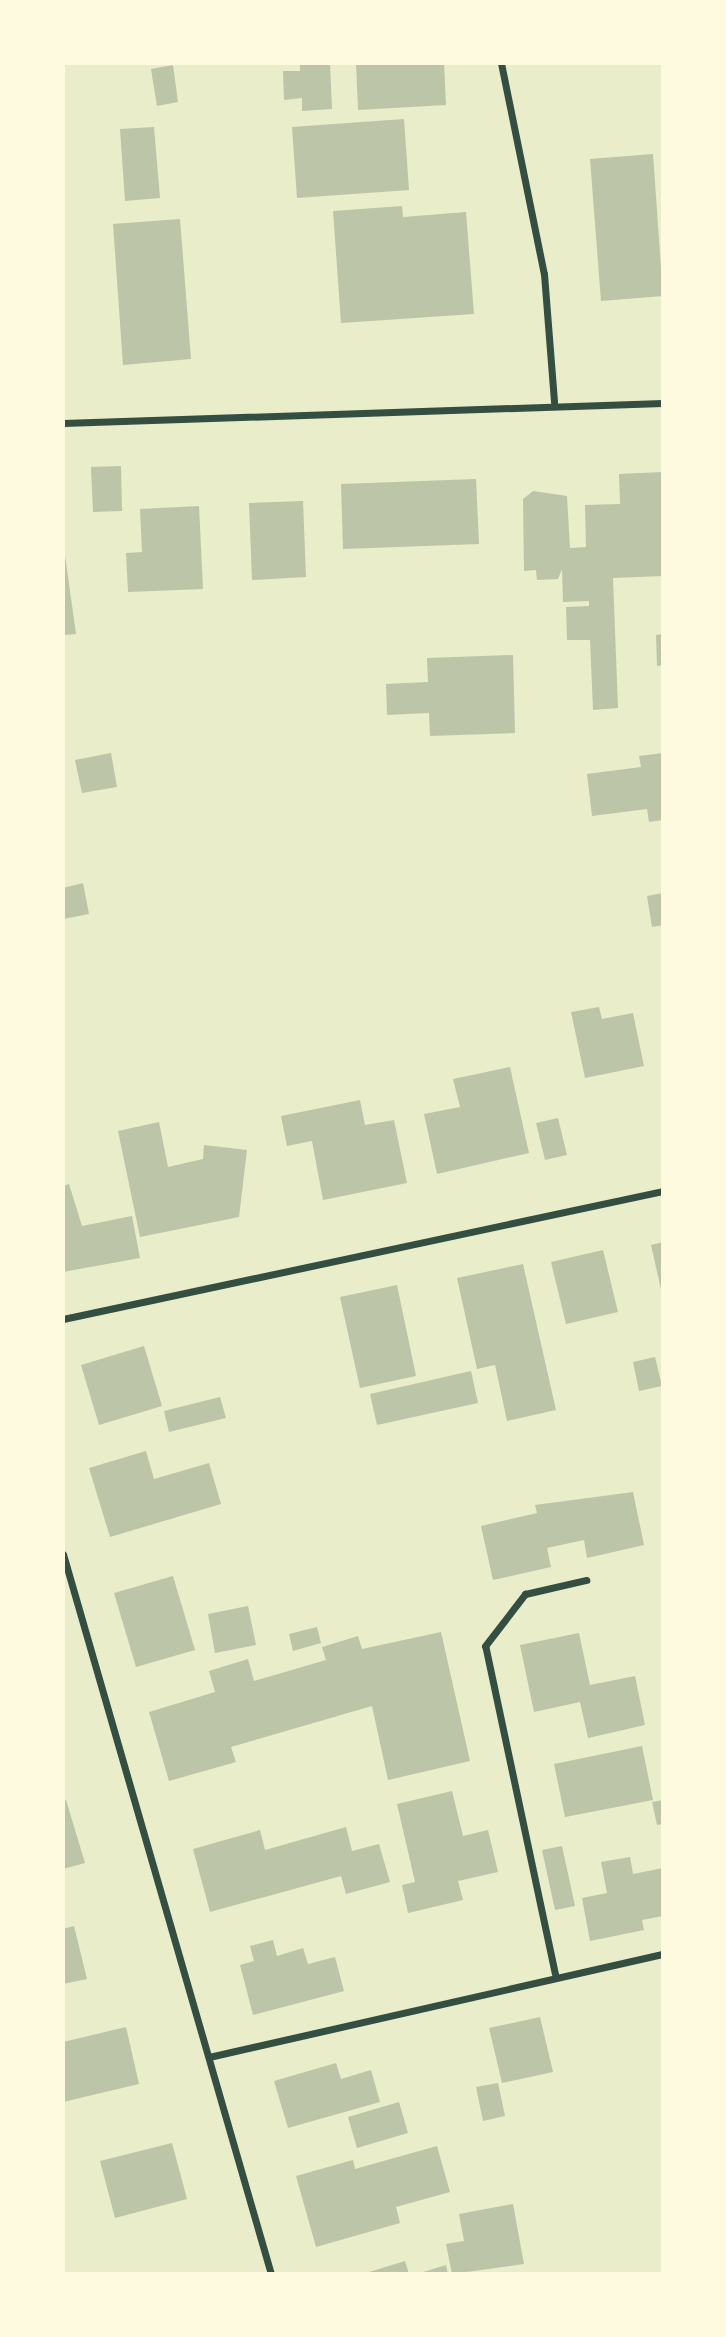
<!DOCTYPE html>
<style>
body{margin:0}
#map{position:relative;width:726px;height:2337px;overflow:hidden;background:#e9edc9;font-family:Barlow,sans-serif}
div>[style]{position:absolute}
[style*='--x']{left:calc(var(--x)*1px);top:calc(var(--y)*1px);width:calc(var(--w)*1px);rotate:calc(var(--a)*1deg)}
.building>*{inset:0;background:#bcc5a7}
.minor>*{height:7px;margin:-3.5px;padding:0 3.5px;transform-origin:3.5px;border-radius:3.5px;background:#344e41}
span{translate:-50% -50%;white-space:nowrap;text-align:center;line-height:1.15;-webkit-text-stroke:5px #fefae0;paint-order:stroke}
.frame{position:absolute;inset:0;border:65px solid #fefae0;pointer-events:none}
</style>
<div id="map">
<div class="building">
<div style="clip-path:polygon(300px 63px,330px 63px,332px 109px,302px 111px,302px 98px,284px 100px,283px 71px,300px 71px)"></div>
<div style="clip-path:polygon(356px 63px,444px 63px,446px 105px,358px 110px)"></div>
<div style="clip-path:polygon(173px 65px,178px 102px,157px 106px,151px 69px)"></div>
<div style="clip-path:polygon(404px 119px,409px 190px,297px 198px,292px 127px)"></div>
<div style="clip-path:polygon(154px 127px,160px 198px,125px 201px,120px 129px)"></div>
<div style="clip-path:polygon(653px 154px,663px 296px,601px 301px,590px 159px)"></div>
<div style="clip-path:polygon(402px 206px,403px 217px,466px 212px,474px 314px,341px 323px,333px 211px)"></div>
<div style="clip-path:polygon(180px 219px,191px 359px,123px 365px,113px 224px)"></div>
<div style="clip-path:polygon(121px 466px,122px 511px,93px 512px,91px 467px)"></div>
<div style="clip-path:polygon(663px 472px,663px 576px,613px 578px,618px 708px,593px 710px,590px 640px,567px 640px,566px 607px,589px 606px,589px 601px,563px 602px,562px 569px,558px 579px,537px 580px,536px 570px,524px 571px,523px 499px,533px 491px,567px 496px,570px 548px,586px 547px,585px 505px,620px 504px,619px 474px)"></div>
<div style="clip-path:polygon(476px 479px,479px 544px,343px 549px,341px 484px)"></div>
<div style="clip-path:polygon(303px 501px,306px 577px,252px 580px,249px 503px)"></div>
<div style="clip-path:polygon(199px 506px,203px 589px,128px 592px,126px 553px,142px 552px,140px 509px)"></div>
<div style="clip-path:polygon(63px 541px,76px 634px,63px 635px)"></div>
<div style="clip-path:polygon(663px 634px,663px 665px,657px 666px,656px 635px)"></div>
<div style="clip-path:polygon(513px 655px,515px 733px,430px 736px,429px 713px,387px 715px,386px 684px,428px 682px,427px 658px)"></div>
<div style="clip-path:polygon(111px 753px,117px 787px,82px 793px,75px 760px)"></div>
<div style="clip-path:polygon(663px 753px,663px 820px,649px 822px,647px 809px,592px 816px,587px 774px,641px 767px,639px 756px)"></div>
<div style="clip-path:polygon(83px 883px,89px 914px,63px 919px,63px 888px)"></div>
<div style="clip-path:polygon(663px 893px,663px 925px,652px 927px,647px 896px)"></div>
<div style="clip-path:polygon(599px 1007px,602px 1019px,633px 1013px,644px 1066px,585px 1078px,571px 1012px)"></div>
<div style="clip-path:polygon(510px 1067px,529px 1153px,437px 1174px,424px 1114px,460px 1107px,453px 1079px)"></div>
<div style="clip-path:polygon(360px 1100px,365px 1125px,394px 1120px,407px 1183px,323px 1200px,312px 1141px,287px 1146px,281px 1116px)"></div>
<div style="clip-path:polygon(558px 1118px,567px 1155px,545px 1160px,536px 1123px)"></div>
<div style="clip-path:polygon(159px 1122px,168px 1167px,203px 1159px,204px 1145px,247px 1150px,239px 1217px,140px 1237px,118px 1131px)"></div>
<div style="clip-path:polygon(69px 1184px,82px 1226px,132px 1216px,140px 1258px,63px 1272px,63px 1186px)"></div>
<div style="clip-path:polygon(663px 1242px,663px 1294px,662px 1294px,651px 1245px)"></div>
<div style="clip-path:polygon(603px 1250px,618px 1312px,566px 1324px,551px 1262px)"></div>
<div style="clip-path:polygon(523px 1264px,556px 1410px,507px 1421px,495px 1365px,477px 1369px,457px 1278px)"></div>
<div style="clip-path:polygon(397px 1285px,416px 1376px,360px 1388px,340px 1297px)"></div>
<div style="clip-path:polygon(144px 1346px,162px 1406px,99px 1425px,81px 1365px)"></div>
<div style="clip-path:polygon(655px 1357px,662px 1386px,639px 1391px,633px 1362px)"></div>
<div style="clip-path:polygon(471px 1371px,478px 1403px,377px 1425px,370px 1394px)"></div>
<div style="clip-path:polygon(220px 1397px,226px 1418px,169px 1432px,164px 1411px)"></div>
<div style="clip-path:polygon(146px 1451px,154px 1479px,209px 1463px,221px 1504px,110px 1537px,89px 1468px)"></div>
<div style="clip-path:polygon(633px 1492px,644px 1545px,587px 1558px,584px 1540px,547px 1548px,551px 1567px,493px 1580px,481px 1526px,537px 1513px,535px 1505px)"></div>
<div style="clip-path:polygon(173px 1576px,195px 1650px,136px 1667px,114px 1593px)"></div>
<div style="clip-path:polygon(248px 1606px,256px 1645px,215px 1653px,208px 1614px)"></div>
<div style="clip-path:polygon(317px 1627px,321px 1643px,293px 1651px,289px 1634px)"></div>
<div style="clip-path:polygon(441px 1632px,470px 1761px,388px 1780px,372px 1706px,231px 1747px,236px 1762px,169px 1781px,149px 1712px,215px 1692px,209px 1671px,248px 1659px,254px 1681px,326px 1660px,322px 1647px,358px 1636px,362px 1649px)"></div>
<div style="clip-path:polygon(579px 1633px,590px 1685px,635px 1676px,645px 1725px,588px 1738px,580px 1702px,534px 1712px,520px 1645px)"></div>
<div style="clip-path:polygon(642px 1746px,653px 1800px,565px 1817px,554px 1764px)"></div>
<div style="clip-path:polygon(452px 1791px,463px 1836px,488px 1830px,498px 1872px,458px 1881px,463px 1900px,408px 1913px,402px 1885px,415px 1882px,397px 1804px)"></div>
<div style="clip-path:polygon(66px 1800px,85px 1863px,63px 1869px,63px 1801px)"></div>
<div style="clip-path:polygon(663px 1800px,663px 1824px,657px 1825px,652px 1802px)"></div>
<div style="clip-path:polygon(346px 1827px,352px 1851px,379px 1844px,390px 1882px,346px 1894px,341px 1876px,210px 1912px,193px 1849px,260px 1830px,265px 1850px)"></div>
<div style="clip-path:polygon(562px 1846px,575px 1906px,555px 1910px,542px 1850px)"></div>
<div style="clip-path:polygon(630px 1857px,633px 1874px,663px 1868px,663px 1916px,642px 1920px,644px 1930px,590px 1941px,582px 1898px,607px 1893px,601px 1862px)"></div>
<div style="clip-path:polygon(74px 1926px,87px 1979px,63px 1984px,63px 1929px)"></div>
<div style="clip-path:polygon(273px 1940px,277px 1956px,303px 1948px,308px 1964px,335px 1957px,344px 1991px,253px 2015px,240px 1965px,254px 1961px,250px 1946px)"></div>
<div style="clip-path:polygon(540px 2017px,553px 2072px,502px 2083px,489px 2028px)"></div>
<div style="clip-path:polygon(126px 2027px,139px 2084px,63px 2102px,63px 2042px)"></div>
<div style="clip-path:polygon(336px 2063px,341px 2079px,371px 2070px,380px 2102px,288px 2128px,274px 2081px)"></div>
<div style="clip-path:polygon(498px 2083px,505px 2116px,483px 2121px,476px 2087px)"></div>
<div style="clip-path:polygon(399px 2102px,408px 2133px,357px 2148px,348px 2117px)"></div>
<div style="clip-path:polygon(172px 2143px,187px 2199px,115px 2218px,100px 2161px)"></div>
<div style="clip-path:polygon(437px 2146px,450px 2192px,396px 2207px,400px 2223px,316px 2247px,296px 2176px,353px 2160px,355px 2169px)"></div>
<div style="clip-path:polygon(513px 2204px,524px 2264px,452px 2274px,446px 2244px,464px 2241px,459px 2214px)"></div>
<div style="clip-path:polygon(405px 2261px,409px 2274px,366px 2274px,366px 2273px)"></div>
<div style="clip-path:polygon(446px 2265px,448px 2274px,420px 2274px,420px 2273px)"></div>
</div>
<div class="minor">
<div style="--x:501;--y:63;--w:215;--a:78.5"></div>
<div style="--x:544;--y:274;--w:128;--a:85.5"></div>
<div style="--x:63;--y:423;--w:600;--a:-1.91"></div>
<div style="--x:63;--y:1319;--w:614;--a:-12.04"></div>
<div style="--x:63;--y:1554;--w:749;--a:73.89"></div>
<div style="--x:555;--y:1974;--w:335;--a:-102"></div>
<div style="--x:485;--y:1646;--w:66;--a:-52.4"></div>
<div style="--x:525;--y:1594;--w:63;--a:-12.9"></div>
<div style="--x:209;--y:2057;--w:466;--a:-12.8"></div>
</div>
<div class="frame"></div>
</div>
